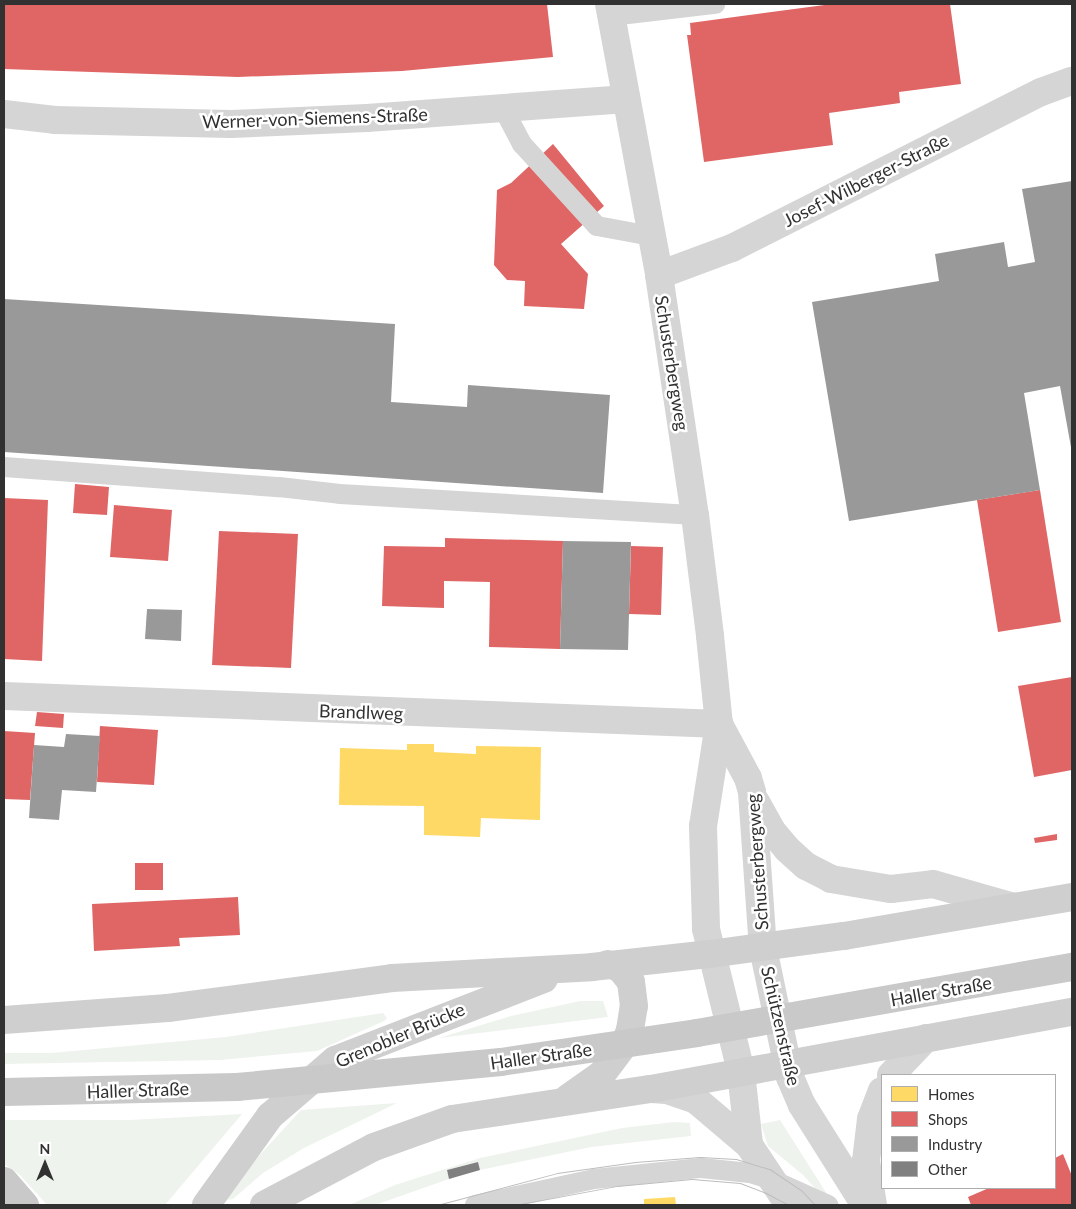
<!DOCTYPE html>
<meta charset="utf-8">
<style>
body{margin:0}
#map{position:relative;width:1076px;height:1209px;overflow:hidden;background:#fff;font-family:Lato,sans-serif}
div>[style]{position:absolute}
[style*='--x']{left:calc(var(--x)*1px);top:calc(var(--y)*1px);width:calc(var(--w)*1px);rotate:calc(var(--a)*1deg)}
.green>*{inset:0;background:#eef3ed}
.homes>*{inset:0;background:#ffd966}
.shops>*{inset:0;background:#e06666}
.industry>*{inset:0;background:#999}
.building>*{inset:0;background:#808080}
.service>*{height:20px;margin:-10px;padding:0 10px;transform-origin:10px;border-radius:10px;background:#d5d5d5}
.minor>*{height:28px;margin:-14px;padding:0 14px;transform-origin:14px;border-radius:14px;background:#d5d5d5}
.tertiary>*{height:28px;margin:-14px;padding:0 14px;transform-origin:14px;border-radius:14px;background:#d5d5d5}
.secondary>*{height:28px;margin:-14px;padding:0 14px;transform-origin:14px;border-radius:14px;background:#cfcfcf}
.primary>*{height:28px;margin:-14px;padding:0 14px;transform-origin:14px;border-radius:14px;background:#c9c9c9}
.tram>*{height:1px;margin:-0.5px;padding:0 0.5px;transform-origin:0.5px;border-radius:0.5px;background:#bdbdbd}
.primary-bridge>*{height:28px;margin:-14px;padding:0 14px;transform-origin:14px;border-radius:14px;background:#c9c9c9}
span{translate:-50% -50%;white-space:nowrap;text-align:center;line-height:1.15;-webkit-text-stroke:5px #fff;paint-order:stroke}
.street-label{font-size:18px;color:#313131}
.frame{position:absolute;inset:0;border:5px solid #313131;pointer-events:none}
.legend{position:absolute;left:881px;top:1074px;width:175px;height:115px;box-sizing:border-box;background:#fff;border:1px solid #adadad;margin:0;padding:6px 9px;list-style:none;font-size:15px;color:#313131}
.legend li{display:flex;align-items:center;gap:10px;height:25px}
.legend b{width:25px;border:1px solid #adadad}
.north{position:absolute;left:20px;top:1139px;width:50px;height:50px;-webkit-text-stroke:4px #fff;paint-order:stroke;rotate:0deg;font-size:14px;font-weight:700;line-height:20px;text-align:center;color:#313131}
.north::after{content:'';display:block;margin:auto;width:18px;height:22px;background:#313131;clip-path:polygon(50% 0,100% 100%,50% 72%,0 100%)}
</style>
<div id="map">
<div class="green">
<div style="clip-path:polygon(580px 1001px,603px 1001px,608px 1017px,439px 1038px,511px 1016px)"></div>
<div style="clip-path:polygon(383px 1013px,387px 1018px,384px 1021px,317px 1051px,220px 1060px,4px 1064px,4px 1053px,51px 1053px,226px 1037px)"></div>
<div style="clip-path:polygon(397px 1103px,304px 1148px,263px 1173px,233px 1199px,226px 1200px,225px 1193px,301px 1110px)"></div>
<div style="clip-path:polygon(242px 1114px,165px 1205px,47px 1205px,20px 1175px,4px 1164px,4px 1120px,130px 1120px)"></div>
<div style="clip-path:polygon(780px 1120px,827px 1194px,822px 1196px,803px 1175px,768px 1146px,761px 1124px)"></div>
<div style="clip-path:polygon(674px 1122px,690px 1123px,691px 1136px,591px 1147px,480px 1170px,478px 1162px,447px 1170px,449px 1179px,375px 1205px,349px 1205px,395px 1185px,480px 1158px,622px 1128px)"></div>
</div>
<div class="homes">
<div style="clip-path:polygon(407px 744px,434px 744px,434px 752px,476px 754px,476px 746px,541px 747px,540px 820px,481px 818px,480px 837px,424px 835px,424px 806px,339px 805px,340px 748px,407px 750px)"></div>
<div style="clip-path:polygon(675px 1197px,676px 1205px,644px 1205px,644px 1199px)"></div>
</div>
<div class="shops">
<div style="clip-path:polygon(4px 4px,547px 4px,553px 57px,402px 71px,238px 77px,4px 69px)"></div>
<div style="clip-path:polygon(832px 4px,950px 4px,961px 84px,899px 92px,900px 103px,829px 113px,833px 145px,704px 162px,687px 35px,691px 35px,690px 23px)"></div>
<div style="clip-path:polygon(553px 144px,604px 206px,561px 244px,588px 274px,584px 309px,524px 306px,525px 281px,507px 280px,494px 265px,497px 190px,511px 183px)"></div>
<div style="clip-path:polygon(75px 484px,109px 487px,107px 515px,73px 513px)"></div>
<div style="clip-path:polygon(1040px 490px,1061px 622px,998px 632px,977px 500px)"></div>
<div style="clip-path:polygon(4px 498px,48px 500px,42px 661px,4px 659px)"></div>
<div style="clip-path:polygon(114px 505px,172px 510px,168px 561px,110px 557px)"></div>
<div style="clip-path:polygon(219px 531px,298px 534px,291px 668px,212px 665px)"></div>
<div style="clip-path:polygon(445px 538px,563px 541px,560px 649px,489px 647px,490px 582px,444px 581px,444px 608px,382px 606px,384px 546px,445px 547px)"></div>
<div style="clip-path:polygon(631px 546px,663px 547px,661px 615px,629px 614px)"></div>
<div style="clip-path:polygon(1072px 677px,1072px 770px,1034px 777px,1018px 686px)"></div>
<div style="clip-path:polygon(37px 712px,64px 714px,63px 728px,35px 726px)"></div>
<div style="clip-path:polygon(100px 726px,158px 730px,154px 785px,97px 782px)"></div>
<div style="clip-path:polygon(4px 731px,35px 733px,30px 800px,4px 799px)"></div>
<div style="clip-path:polygon(1057px 834px,1057px 840px,1035px 843px,1034px 838px)"></div>
<div style="clip-path:polygon(135px 863px,163px 863px,163px 890px,135px 890px)"></div>
<div style="clip-path:polygon(238px 897px,240px 935px,179px 938px,180px 946px,94px 951px,92px 904px)"></div>
<div style="clip-path:polygon(1063px 1154px,1072px 1176px,1072px 1205px,971px 1205px,968px 1197px,989px 1188px,1055px 1188px,1055px 1158px)"></div>
</div>
<div class="industry">
<div style="clip-path:polygon(1072px 181px,1072px 453px,1060px 386px,1024px 393px,1040px 490px,849px 521px,812px 302px,939px 281px,935px 254px,1004px 242px,1008px 267px,1035px 262px,1022px 189px)"></div>
<div style="clip-path:polygon(4px 299px,395px 324px,391px 402px,467px 407px,468px 385px,610px 395px,603px 493px,4px 452px)"></div>
<div style="clip-path:polygon(563px 541px,631px 542px,628px 650px,560px 649px)"></div>
<div style="clip-path:polygon(147px 609px,182px 610px,181px 641px,145px 639px)"></div>
<div style="clip-path:polygon(66px 734px,100px 736px,96px 792px,62px 790px,59px 820px,29px 818px,34px 745px,64px 747px)"></div>
</div>
<div class="building">
<div style="clip-path:polygon(478px 1162px,480px 1170px,449px 1179px,447px 1170px)"></div>
</div>
<div class="service">
<div style="--x:611;--y:16;--w:105;--a:-6.6"></div>
<div style="--x:503;--y:108;--w:41;--a:62.2"></div>
<div style="--x:522;--y:144;--w:111;--a:47.6"></div>
<div style="--x:597;--y:226;--w:55;--a:10.5"></div>
<div style="--x:4;--y:467;--w:276;--a:4.2"></div>
<div style="--x:279;--y:487;--w:61;--a:6.5"></div>
<div style="--x:340;--y:494;--w:356;--a:3.4"></div>
<div style="--x:475;--y:1205;--w:122;--a:-12.3"></div>
<div style="--x:594;--y:1179;--w:108;--a:-5.9"></div>
<div style="--x:701;--y:1168;--w:49;--a:5.8"></div>
<div style="--x:750;--y:1173;--w:21;--a:17"></div>
<div style="--x:770;--y:1179;--w:64;--a:24.1"></div>
</div>
<div class="minor">
<div style="--x:4;--y:114;--w:51;--a:6.7"></div>
<div style="--x:55;--y:120;--w:176;--a:1.3"></div>
<div style="--x:231;--y:124;--w:136;--a:-2.5"></div>
<div style="--x:367;--y:118;--w:260;--a:-4.2"></div>
<div style="--x:659;--y:275;--w:78;--a:-20.3"></div>
<div style="--x:732;--y:248;--w:346;--a:-26.8"></div>
<div style="--x:1041;--y:92;--w:33;--a:-20"></div>
<div style="--x:4;--y:696;--w:716;--a:2.24"></div>
</div>
<div class="tertiary">
<div style="--x:609;--y:4;--w:276;--a:79.5"></div>
<div style="--x:659;--y:275;--w:243;--a:81.5"></div>
<div style="--x:695;--y:515;--w:122;--a:82.9"></div>
<div style="--x:710;--y:636;--w:88;--a:84.2"></div>
<div style="--x:719;--y:724;--w:103;--a:98.9"></div>
<div style="--x:703;--y:826;--w:103;--a:88.3"></div>
<div style="--x:706;--y:929;--w:147;--a:76.2"></div>
<div style="--x:741;--y:1072;--w:73;--a:83.7"></div>
<div style="--x:749;--y:1145;--w:72;--a:56.3"></div>
<div style="--x:719;--y:724;--w:61;--a:61.8"></div>
<div style="--x:748;--y:778;--w:15;--a:74"></div>
<div style="--x:752;--y:792;--w:156;--a:86"></div>
<div style="--x:763;--y:948;--w:132;--a:78.2"></div>
<div style="--x:790;--y:1077;--w:30;--a:67"></div>
<div style="--x:802;--y:1105;--w:118;--a:57.8"></div>
<div style="--x:756;--y:802;--w:33;--a:61"></div>
<div style="--x:772;--y:831;--w:23;--a:50"></div>
<div style="--x:787;--y:849;--w:25;--a:42"></div>
<div style="--x:806;--y:866;--w:28;--a:27"></div>
<div style="--x:831;--y:879;--w:61;--a:9.5"></div>
<div style="--x:891;--y:889;--w:42;--a:-6.8"></div>
<div style="--x:933;--y:884;--w:84;--a:15.9"></div>
<div style="--x:891;--y:1075;--w:51;--a:-46.6"></div>
<div style="--x:651;--y:1089;--w:16;--a:4"></div>
<div style="--x:667;--y:1090;--w:31;--a:19"></div>
<div style="--x:696;--y:1100;--w:70;--a:40.3"></div>
<div style="--x:873;--y:1205;--w:45;--a:-99"></div>
<div style="--x:866;--y:1161;--w:42;--a:-83.2"></div>
<div style="--x:871;--y:1119;--w:30;--a:-69"></div>
</div>
<div class="secondary">
<div style="--x:4;--y:1020;--w:164;--a:-4.2"></div>
<div style="--x:168;--y:1008;--w:226;--a:-7.6"></div>
<div style="--x:392;--y:978;--w:200;--a:-3.1"></div>
<div style="--x:592;--y:967;--w:119;--a:-6.3"></div>
<div style="--x:710;--y:954;--w:135;--a:-7.7"></div>
<div style="--x:844;--y:936;--w:231;--a:-9.7"></div>
<div style="--x:568;--y:1098;--w:42;--a:-35.2"></div>
<div style="--x:602;--y:1074;--w:39;--a:-53"></div>
<div style="--x:625;--y:1043;--w:14;--a:-69"></div>
<div style="--x:630;--y:1030;--w:24;--a:-81"></div>
<div style="--x:634;--y:1006;--w:24;--a:-97"></div>
<div style="--x:631;--y:982;--w:18;--a:-128"></div>
<div style="--x:620;--y:968;--w:13;--a:-162"></div>
<div style="--x:206;--y:1205;--w:110;--a:-54.3"></div>
<div style="--x:270;--y:1116;--w:86;--a:-40.7"></div>
<div style="--x:335;--y:1060;--w:224;--a:-21.2"></div>
<div style="--x:264;--y:1205;--w:124;--a:-27.8"></div>
<div style="--x:374;--y:1147;--w:83;--a:-19.7"></div>
<div style="--x:452;--y:1119;--w:201;--a:-8.6"></div>
<div style="--x:651;--y:1089;--w:428;--a:-10.4"></div>
</div>
<div class="primary">
<div style="--x:4;--y:1181;--w:32;--a:49"></div>
</div>
<div class="tram">
<div style="--x:437;--y:1205;--w:124;--a:-14.9"></div>
<div style="--x:557;--y:1173;--w:79;--a:-8"></div>
<div style="--x:635;--y:1162;--w:65;--a:-4.4"></div>
<div style="--x:700;--y:1157;--w:36;--a:3"></div>
<div style="--x:736;--y:1159;--w:37;--a:17"></div>
<div style="--x:771;--y:1170;--w:36;--a:34"></div>
<div style="--x:801;--y:1190;--w:21;--a:47"></div>
<div style="--x:515;--y:1205;--w:104;--a:-10.6"></div>
<div style="--x:617;--y:1186;--w:75;--a:-5.3"></div>
<div style="--x:692;--y:1179;--w:48;--a:4.8"></div>
<div style="--x:740;--y:1183;--w:26;--a:21"></div>
<div style="--x:764;--y:1192;--w:27;--a:28"></div>
</div>
<div class="primary-bridge">
<div style="--x:4;--y:1092;--w:233;--a:-1.2"></div>
<div style="--x:237;--y:1087;--w:265;--a:-5.4"></div>
<div style="--x:501;--y:1062;--w:198;--a:-8.4"></div>
<div style="--x:697;--y:1033;--w:381;--a:-10"></div>
</div>
<div class="street-label">
<span style="left:315px;top:118px;rotate:-2deg">Werner-von-Siemens-Straße</span>
<span style="left:866px;top:180px;rotate:-27deg">Josef-Wilberger-Straße</span>
<span style="left:672px;top:363px;rotate:81deg">Schusterbergweg</span>
<span style="left:361px;top:712px;rotate:2deg">Brandlweg</span>
<span style="left:757px;top:862px;rotate:-94deg">Schusterbergweg</span>
<span style="left:941px;top:991px;rotate:-10deg">Haller Straße</span>
<span style="left:781px;top:1026px;rotate:77deg">Schützenstraße</span>
<span style="left:400px;top:1035px;rotate:-23deg">Grenobler Brücke</span>
<span style="left:541px;top:1056px;rotate:-8deg">Haller Straße</span>
<span style="left:138px;top:1090px;rotate:-2deg">Haller Straße</span>
</div>
<div class="frame"></div>
<ul class="legend">
<li><b style="height:14px;background:#ffd966"></b>Homes</li>
<li><b style="height:14px;background:#e06666"></b>Shops</li>
<li><b style="height:14px;background:#999"></b>Industry</li>
<li><b style="height:14px;background:#808080"></b>Other</li>
</ul>
<div class="north">N</div>
</div>
